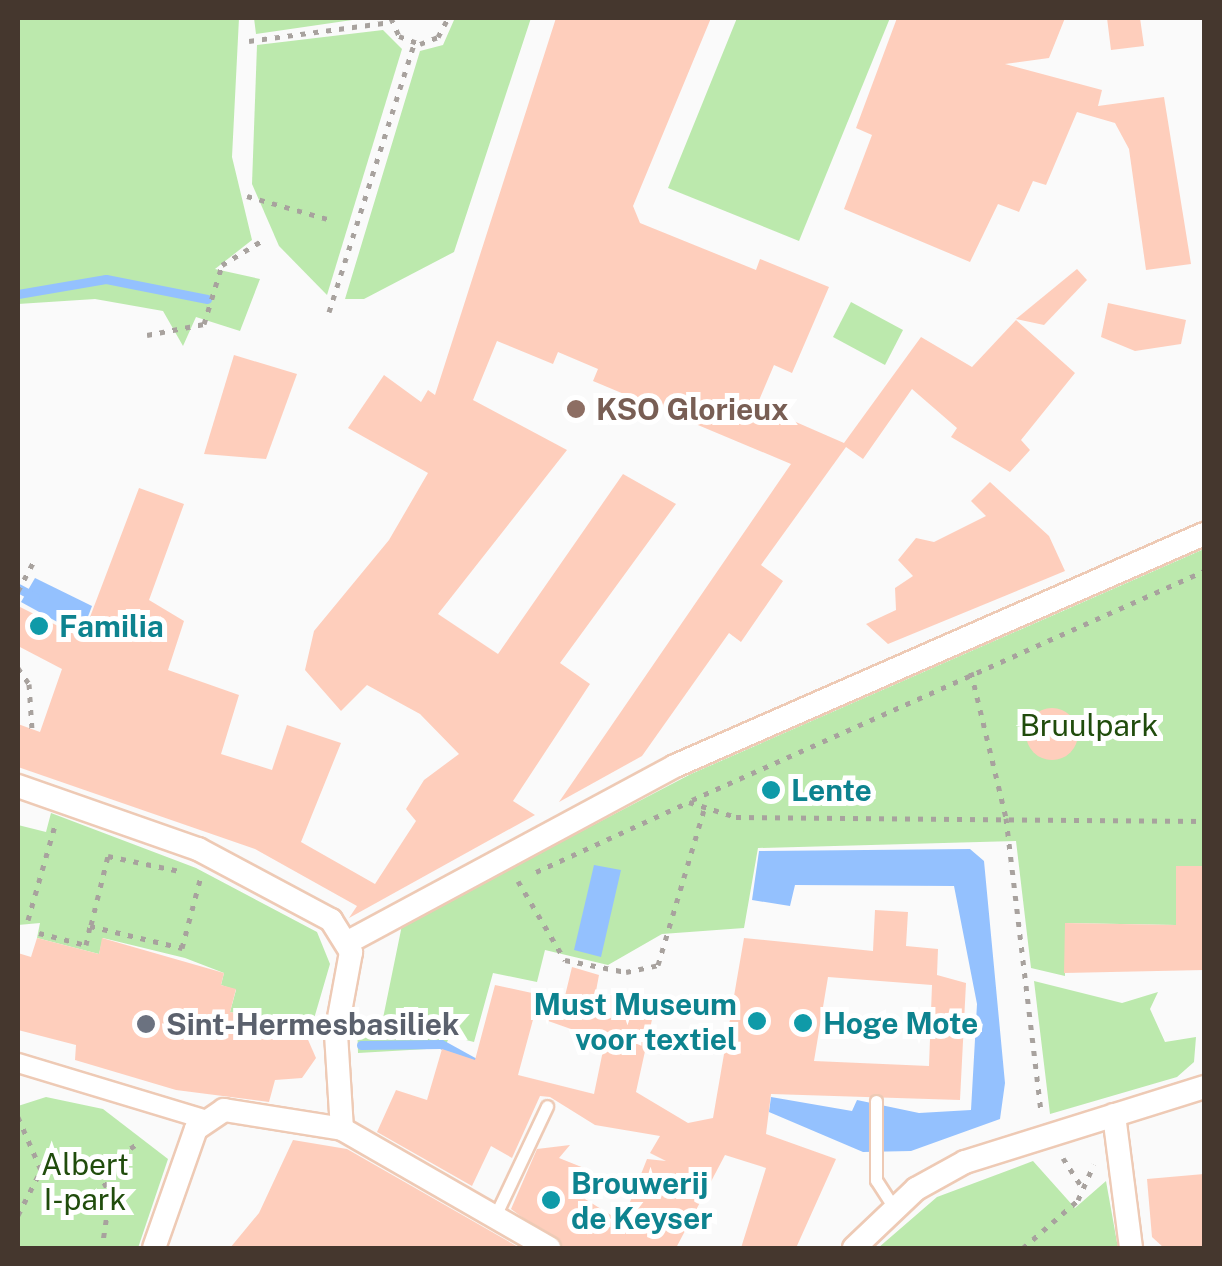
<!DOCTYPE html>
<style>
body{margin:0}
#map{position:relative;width:1222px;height:1266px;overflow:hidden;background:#fafafa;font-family:"Public Sans",sans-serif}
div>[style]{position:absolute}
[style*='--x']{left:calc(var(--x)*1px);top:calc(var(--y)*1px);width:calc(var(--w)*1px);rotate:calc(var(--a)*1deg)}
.green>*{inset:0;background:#bce9ad}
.water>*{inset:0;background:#94c1fe}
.stream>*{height:9px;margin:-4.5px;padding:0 4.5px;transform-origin:4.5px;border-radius:4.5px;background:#94c1fe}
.building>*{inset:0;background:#fecebc}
.round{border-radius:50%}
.path>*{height:5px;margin-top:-2.5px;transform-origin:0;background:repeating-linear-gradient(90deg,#a8a29e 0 5px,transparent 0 13px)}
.roads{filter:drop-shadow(2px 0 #eecab5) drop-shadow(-2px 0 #eecab5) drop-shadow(0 2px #eecab5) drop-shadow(0 -2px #eecab5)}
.service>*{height:11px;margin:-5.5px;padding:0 5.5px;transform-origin:5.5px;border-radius:5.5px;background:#fff}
.pedestrian>*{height:18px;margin:-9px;padding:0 9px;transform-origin:9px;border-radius:9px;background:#fff}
.minor>*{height:22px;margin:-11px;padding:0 11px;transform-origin:11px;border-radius:11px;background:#fff}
.dots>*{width:28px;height:28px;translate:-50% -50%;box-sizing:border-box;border:5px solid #fff;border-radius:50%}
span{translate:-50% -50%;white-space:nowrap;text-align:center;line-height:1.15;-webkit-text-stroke:10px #fff;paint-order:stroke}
.education-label{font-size:30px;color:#785e54;font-weight:700}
.left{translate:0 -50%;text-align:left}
.culture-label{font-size:30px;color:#0d838f;font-weight:700}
.right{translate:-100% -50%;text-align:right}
.park-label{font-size:30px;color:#204c0c}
.worship-label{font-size:30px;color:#5b616d;font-weight:700}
.frame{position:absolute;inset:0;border:20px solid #45372e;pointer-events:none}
</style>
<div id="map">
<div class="green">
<div style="clip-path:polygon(18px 18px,239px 18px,232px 157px,252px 240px,215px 269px,260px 279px,240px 331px,196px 317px,183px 346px,163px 311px,95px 299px,18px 304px)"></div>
<div style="clip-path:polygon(254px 18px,366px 18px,256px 34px)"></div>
<div style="clip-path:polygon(531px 18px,454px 252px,364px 299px,345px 299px,420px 51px,443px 45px,454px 20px)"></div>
<div style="clip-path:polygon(737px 18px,890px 18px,799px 241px,668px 188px)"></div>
<div style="clip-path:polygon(383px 30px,402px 49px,327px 295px,279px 246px,252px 184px,257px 45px)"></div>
<div style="clip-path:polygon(851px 302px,903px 330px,885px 365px,833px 337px)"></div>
<div style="clip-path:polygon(1204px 549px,1204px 866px,1176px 866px,1176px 925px,1065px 923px,1065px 976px,1031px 968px,1016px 841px,758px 848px,744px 928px,662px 934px,608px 965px,545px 950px,537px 982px,493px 973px,474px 1042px,450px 1036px,444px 1048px,358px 1053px,357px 1022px,381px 1028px,402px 925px,691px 774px)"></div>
<div style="clip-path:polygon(51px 813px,196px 868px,317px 932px,330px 964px,311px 1029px,230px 1012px,236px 990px,221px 985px,224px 973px,185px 958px,103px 938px,99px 954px,37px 938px,40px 923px,18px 925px,18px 825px,46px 832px)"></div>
<div style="clip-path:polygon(1034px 981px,1122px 1003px,1158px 992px,1150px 1009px,1165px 1042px,1196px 1037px,1194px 1062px,1177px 1077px,1050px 1114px)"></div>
<div style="clip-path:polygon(46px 1097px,103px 1109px,168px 1159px,138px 1248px,18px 1248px,18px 1106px)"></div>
<div style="clip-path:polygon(1033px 1161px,1075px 1208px,1106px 1181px,1118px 1248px,878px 1248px,937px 1197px)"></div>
</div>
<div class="water">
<div style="clip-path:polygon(35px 578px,92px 606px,81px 635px,21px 602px)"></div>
<div style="clip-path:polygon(970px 849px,984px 861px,1005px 1083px,1000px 1119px,911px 1151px,863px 1152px,769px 1112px,771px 1097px,852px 1111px,857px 1100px,919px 1113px,971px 1110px,977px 1004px,954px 886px,795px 885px,790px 906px,752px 900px,759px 851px)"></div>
<div style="clip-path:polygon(594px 865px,621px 870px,601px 957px,574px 950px)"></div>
</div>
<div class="stream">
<div style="--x:18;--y:294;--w:89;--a:-9.7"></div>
<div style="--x:106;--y:279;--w:103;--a:11.2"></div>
<div style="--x:18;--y:588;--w:19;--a:28"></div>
<div style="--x:361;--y:1045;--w:80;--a:-0.7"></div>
<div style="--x:441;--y:1044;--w:46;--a:28.8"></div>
</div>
<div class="building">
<div style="clip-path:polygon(556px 18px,711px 18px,633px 206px,640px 223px,756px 270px,760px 259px,829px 287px,792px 373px,774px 365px,757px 405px,844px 443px,921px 337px,972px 367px,1016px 320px,1075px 373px,1021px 440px,1030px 450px,1010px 472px,951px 437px,957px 428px,912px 389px,863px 459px,846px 447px,761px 565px,783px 581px,741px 642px,729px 633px,642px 756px,559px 802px,791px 464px,593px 381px,598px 369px,558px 352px,553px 364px,497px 341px,473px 400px,567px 450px,438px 614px,498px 654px,623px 474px,676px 504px,560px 663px,590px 684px,513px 801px,535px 815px,349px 918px,357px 906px,255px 849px,18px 767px,18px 724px,40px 732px,62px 669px,18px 646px,18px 606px,82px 638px,139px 488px,184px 504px,149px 600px,184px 621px,168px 670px,239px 695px,221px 754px,272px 770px,287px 725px,341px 743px,301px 842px,375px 884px,416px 821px,406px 809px,424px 780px,459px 754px,420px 714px,367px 685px,341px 711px,305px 670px,314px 631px,389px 540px,428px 473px,348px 428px,384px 375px,421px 402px,428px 390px,435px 395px)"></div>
<div style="clip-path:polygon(897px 18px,1065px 18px,1049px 58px,1005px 64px,1102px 90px,1098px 106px,1164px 97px,1191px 264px,1146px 270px,1129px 149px,1115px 123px,1077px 112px,1046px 185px,1033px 181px,1019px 212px,998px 204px,970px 262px,844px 209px,872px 135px,856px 128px)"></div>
<div style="clip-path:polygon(1107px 18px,1140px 18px,1144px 46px,1111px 50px)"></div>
<div style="clip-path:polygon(1077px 269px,1087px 280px,1044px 325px,1016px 319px)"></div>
<div style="clip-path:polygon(1108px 303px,1186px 320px,1181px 344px,1135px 351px,1101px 337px)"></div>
<div style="clip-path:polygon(234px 355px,297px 374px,266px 459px,204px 454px)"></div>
<div style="clip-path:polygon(990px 482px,1049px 536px,1065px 571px,888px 644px,866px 624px,896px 610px,895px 588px,913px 576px,898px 560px,916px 538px,934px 542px,986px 516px,971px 501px)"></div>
<div class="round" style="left:1026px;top:708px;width:52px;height:52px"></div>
<div style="clip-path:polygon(1176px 866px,1204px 866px,1204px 970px,1064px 973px,1065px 923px,1176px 925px)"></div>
<div style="clip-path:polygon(evenodd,875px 910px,908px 912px,906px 946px,938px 949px,937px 975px,966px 983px,960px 1100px,771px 1094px,766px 1134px,836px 1159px,796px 1248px,741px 1248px,766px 1168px,725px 1155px,676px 1248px,564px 1248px,511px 1209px,537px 1149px,570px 1145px,559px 1158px,584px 1168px,585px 1199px,622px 1222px,647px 1159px,666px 1161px,650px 1153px,660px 1136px,595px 1125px,550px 1097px,540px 1096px,512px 1158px,491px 1146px,472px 1186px,377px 1132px,396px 1090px,427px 1100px,442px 1049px,475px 1060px,495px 985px,564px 1000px,572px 967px,599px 975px,596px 991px,614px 996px,612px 1005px,653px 1015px,636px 1092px,688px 1123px,713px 1118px,744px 938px,873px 951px,875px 910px,828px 977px,932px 985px,929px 1066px,814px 1061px,828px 977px,875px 910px,534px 1016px,605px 1041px,594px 1094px,518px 1075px,534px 1016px)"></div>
<div style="clip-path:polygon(37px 938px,99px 954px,102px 938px,224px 973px,221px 985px,236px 989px,230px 1012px,302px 1026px,316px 1058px,302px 1078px,275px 1080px,269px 1102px,176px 1090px,75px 1060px,76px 1045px,18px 1030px,18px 953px,31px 957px)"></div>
<div style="clip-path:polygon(293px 1140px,347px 1149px,520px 1248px,230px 1248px,259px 1213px)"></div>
<div style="clip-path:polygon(1204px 1174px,1204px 1248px,1164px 1248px,1152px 1237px,1147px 1179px)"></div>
</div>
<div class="path">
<div style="--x:391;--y:18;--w:20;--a:66"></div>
<div style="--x:399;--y:36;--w:22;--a:21"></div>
<div style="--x:420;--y:44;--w:19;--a:-21"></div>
<div style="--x:438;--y:37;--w:21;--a:-62"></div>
<div style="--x:249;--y:41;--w:143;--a:-7.6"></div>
<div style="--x:247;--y:196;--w:87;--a:15.9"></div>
<div style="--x:329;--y:312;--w:281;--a:-72.4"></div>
<div style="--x:147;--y:335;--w:58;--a:-10.9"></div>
<div style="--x:204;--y:324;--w:62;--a:-73"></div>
<div style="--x:222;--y:265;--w:48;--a:-31.4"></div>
<div style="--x:18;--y:591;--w:32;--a:-62"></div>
<div style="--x:18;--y:668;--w:19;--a:55"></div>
<div style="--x:29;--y:684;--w:45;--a:86.2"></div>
<div style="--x:971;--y:672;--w:150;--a:76.5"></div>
<div style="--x:1006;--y:818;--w:297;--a:83.2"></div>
<div style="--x:692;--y:800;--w:561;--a:-24.1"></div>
<div style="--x:536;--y:872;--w:168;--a:-24.6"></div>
<div style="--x:689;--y:802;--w:49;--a:17.7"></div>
<div style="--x:736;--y:817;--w:468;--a:0.5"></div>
<div style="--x:518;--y:881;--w:92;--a:59.3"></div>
<div style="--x:565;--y:960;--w:62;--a:11.1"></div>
<div style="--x:626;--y:972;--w:33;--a:-12"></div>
<div style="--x:658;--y:965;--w:166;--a:-73.5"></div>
<div style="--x:28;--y:920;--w:99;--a:-74.1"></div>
<div style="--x:91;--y:925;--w:71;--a:-76.2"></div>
<div style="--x:108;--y:856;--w:73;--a:11.9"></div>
<div style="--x:39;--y:933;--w:49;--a:14.3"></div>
<div style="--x:86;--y:945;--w:19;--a:-78"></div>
<div style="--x:90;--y:926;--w:95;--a:13.4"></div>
<div style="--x:182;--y:948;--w:74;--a:-75.2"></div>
<div style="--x:18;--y:1117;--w:58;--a:66.5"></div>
<div style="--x:1063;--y:1158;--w:38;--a:57"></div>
<div style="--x:98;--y:1171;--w:26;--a:62"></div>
<div style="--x:110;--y:1194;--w:55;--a:98.4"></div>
<div style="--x:18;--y:1215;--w:51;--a:-62.9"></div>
<div style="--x:41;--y:1170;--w:57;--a:0"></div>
<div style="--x:98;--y:1170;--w:50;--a:-33.7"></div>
<div style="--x:1023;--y:1248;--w:73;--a:-41.1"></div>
<div style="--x:1078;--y:1200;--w:39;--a:-66"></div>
</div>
<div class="roads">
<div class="service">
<div style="--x:876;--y:1101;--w:79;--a:90"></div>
<div style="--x:876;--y:1180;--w:33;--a:57"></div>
<div style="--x:497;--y:1212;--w:117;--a:-64.7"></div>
</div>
<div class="pedestrian">
<div style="--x:18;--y:1063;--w:193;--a:16.8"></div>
</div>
<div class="minor">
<div style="--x:18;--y:786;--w:191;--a:19.3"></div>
<div style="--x:198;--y:849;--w:151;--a:28.1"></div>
<div style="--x:331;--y:920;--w:38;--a:58"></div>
<div style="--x:351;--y:952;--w:83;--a:100.4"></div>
<div style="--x:336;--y:1034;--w:95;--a:86.4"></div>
<div style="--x:350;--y:941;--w:369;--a:-28.3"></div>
<div style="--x:675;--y:766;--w:578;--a:-23.68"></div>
<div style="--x:1114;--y:1115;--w:134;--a:82.7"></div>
<div style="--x:154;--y:1248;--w:126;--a:-70.6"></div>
<div style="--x:196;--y:1129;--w:34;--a:-34"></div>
<div style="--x:224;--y:1110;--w:120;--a:9.1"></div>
<div style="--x:342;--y:1129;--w:239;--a:29.9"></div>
<div style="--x:854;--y:1248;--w:86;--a:-43.6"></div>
<div style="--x:916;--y:1189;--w:56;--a:-28.9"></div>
<div style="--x:965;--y:1162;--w:250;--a:-17.4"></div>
</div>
</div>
<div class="dots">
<div style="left:576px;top:409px;background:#8d6e63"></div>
<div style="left:39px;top:626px;background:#0f9aa8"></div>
<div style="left:771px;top:790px;background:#0f9aa8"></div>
<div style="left:757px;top:1021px;background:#0f9aa8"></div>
<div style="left:803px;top:1023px;background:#0f9aa8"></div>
<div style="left:146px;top:1024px;background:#6b7280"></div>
<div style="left:551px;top:1200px;background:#0f9aa8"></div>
</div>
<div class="education-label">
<span class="left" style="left:596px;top:409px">KSO Glorieux</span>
</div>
<div class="culture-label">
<span class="left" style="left:59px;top:626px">Familia</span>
<span class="left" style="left:791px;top:790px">Lente</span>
<span class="right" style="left:737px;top:1021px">Must Museum<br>voor textiel</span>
<span class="left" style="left:823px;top:1023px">Hoge Mote</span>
<span class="left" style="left:571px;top:1200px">Brouwerij<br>de Keyser</span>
</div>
<div class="park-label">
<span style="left:1089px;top:725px">Bruulpark</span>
<span style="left:85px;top:1181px">Albert<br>I-park</span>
</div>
<div class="worship-label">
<span class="left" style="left:166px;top:1024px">Sint-Hermesbasiliek</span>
</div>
<div class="frame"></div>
</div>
